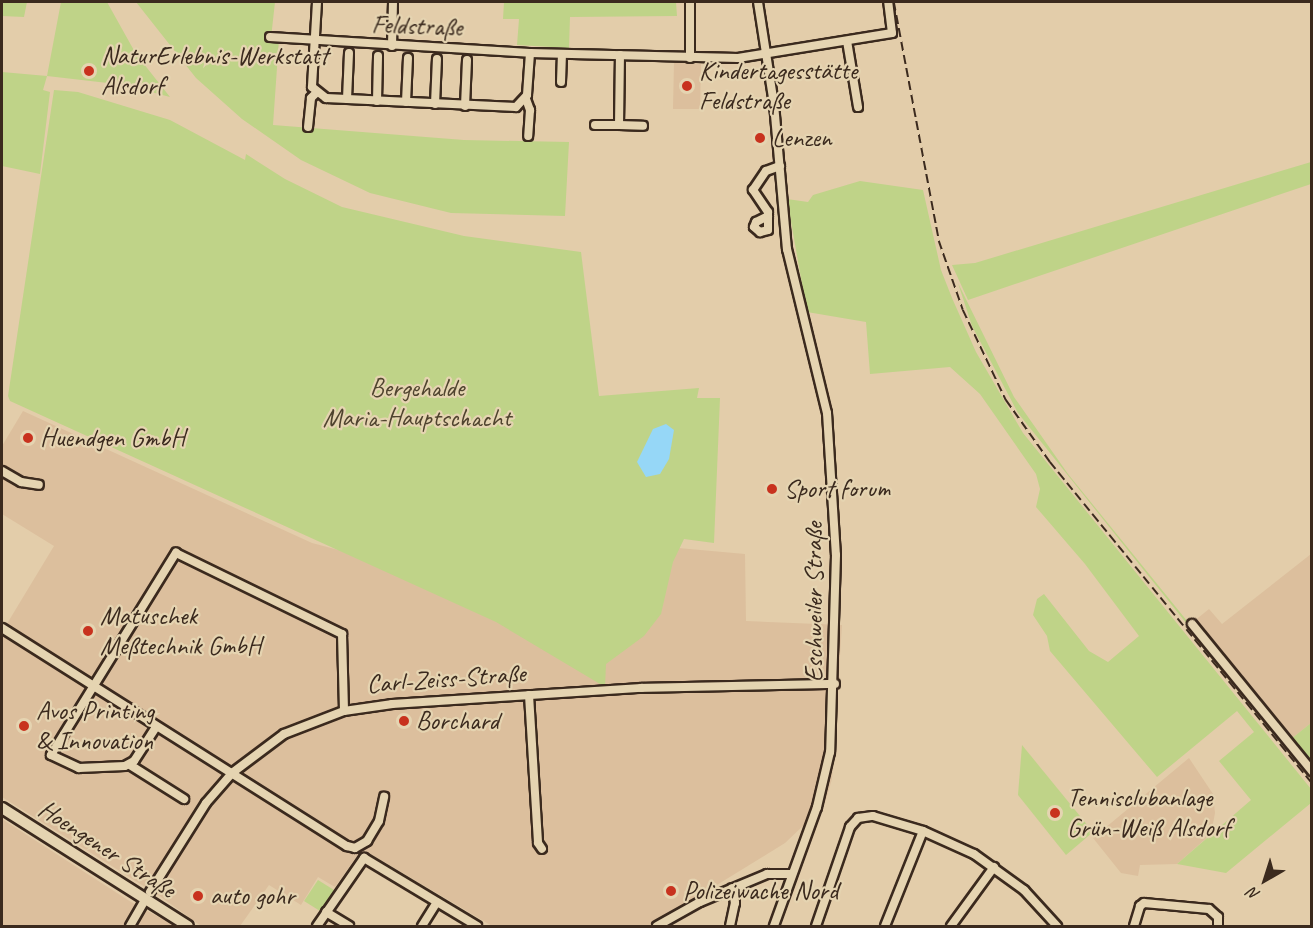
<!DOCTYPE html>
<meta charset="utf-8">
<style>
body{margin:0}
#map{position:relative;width:1313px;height:928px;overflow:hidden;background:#e3cdaa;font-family:Caveat,sans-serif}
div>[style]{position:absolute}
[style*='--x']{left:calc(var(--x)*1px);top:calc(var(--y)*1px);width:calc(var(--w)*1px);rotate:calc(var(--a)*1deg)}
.built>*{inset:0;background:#dcbf9d}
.green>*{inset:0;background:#bfd388}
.water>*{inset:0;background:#96d7f7}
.roads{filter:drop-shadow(2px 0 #3b2a1e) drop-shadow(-2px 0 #3b2a1e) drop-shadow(0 2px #3b2a1e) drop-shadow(0 -2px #3b2a1e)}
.minor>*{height:8px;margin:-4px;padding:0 4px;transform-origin:4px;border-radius:4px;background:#e5d4b1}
.major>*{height:10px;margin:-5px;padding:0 5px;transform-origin:5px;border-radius:5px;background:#e5d4b1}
.rail>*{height:1.5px;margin-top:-0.75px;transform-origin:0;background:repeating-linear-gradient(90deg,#3b2a1e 0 9px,transparent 0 13.5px)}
.dots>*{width:16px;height:16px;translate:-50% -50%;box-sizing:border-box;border:3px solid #e5d4b1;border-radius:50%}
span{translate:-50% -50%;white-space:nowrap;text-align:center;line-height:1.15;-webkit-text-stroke:4.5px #e5d4b1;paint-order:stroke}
.street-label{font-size:26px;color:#3b2a1e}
.poi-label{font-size:26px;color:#3b2a1e}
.left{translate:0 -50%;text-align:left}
.park-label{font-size:26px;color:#4f432e}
.frame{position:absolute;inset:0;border:3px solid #3b2a1e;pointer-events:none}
.north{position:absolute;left:1235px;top:850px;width:60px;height:60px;-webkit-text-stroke:4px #e5d4b1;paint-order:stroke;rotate:219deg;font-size:16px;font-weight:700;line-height:24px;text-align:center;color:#3b2a1e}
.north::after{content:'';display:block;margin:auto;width:21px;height:27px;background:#3b2a1e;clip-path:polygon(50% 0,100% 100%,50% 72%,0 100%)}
</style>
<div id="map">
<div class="built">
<div style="clip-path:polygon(674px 62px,701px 64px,700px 109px,673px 109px)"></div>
<div style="clip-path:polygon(23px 411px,312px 543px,350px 553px,667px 547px,745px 554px,746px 621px,842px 625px,832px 779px,824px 806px,785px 843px,650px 926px,492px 926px,366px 851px,356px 857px,335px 887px,318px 877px,301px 905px,269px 885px,240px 926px,201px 926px,161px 897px,2px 797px,2px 632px,54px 546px,2px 514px,2px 446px)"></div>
<div style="clip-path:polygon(1311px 554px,1311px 723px,1286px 743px,1193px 622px,1209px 609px,1222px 624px)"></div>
<div style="clip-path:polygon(1189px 758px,1213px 794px,1215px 813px,1211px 834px,1177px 864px,1140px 865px,1138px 876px,1121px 873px,1093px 838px)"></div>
<div style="clip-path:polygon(2px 819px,131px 902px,175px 926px,2px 926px)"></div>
</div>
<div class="green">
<div style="clip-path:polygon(2px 2px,27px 2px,24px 17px,2px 16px)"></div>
<div style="clip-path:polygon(61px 2px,107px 2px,136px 54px,170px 97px,125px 85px,47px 76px,43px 90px,50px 92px,40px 174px,2px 166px,2px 72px,47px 76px)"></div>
<div style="clip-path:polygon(136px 2px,275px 2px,271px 38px,279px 39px,273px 125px,464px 140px,569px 142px,565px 216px,451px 213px,370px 193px,301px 160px,242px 119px,196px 78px)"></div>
<div style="clip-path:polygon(504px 2px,676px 2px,677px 16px,570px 17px,569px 48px,517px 45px,519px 19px,503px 19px)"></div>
<div style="clip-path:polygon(54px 90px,78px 92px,170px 120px,245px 160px,246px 154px,285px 179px,342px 207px,464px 236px,581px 252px,599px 396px,699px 388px,697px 398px,720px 398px,714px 543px,684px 539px,673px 562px,661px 614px,644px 636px,606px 664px,605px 687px,496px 622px,10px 401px,8px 396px)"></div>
<div style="clip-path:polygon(1311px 162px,1311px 184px,968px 300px,952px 265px,975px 263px)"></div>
<div style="clip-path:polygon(860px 181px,923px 190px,941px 270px,952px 298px,976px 352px,1023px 433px,1311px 789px,1311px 803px,1226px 873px,1177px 864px,1251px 800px,1219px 761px,1254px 732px,1237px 711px,1157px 777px,1050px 651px,1047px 636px,1033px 615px,1037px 599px,1044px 594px,1089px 651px,1108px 662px,1139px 636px,1085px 564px,1036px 507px,1040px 489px,1036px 474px,980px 394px,950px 367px,870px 374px,866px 322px,807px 312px,787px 199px,808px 202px,813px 195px)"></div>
<div style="clip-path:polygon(958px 283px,1014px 397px,1068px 474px,1286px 743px,1311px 723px,1311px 779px,1018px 413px,972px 326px)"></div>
<div style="clip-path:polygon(1022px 745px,1093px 832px,1066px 855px,1018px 795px)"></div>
<div style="clip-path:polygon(318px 880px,334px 890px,320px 911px,304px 901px)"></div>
</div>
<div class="water">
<div style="clip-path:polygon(666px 424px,674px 430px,669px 459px,660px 474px,646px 477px,637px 462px,653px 429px)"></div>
</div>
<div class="roads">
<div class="minor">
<div style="--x:317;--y:2;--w:85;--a:93.4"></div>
<div style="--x:312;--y:87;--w:18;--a:38"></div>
<div style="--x:326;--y:98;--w:190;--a:2.7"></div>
<div style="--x:516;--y:107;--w:16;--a:-47"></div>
<div style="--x:527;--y:95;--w:42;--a:-85.9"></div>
<div style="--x:758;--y:2;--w:103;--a:81.1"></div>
<div style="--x:774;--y:104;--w:146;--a:84.9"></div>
<div style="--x:787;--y:249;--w:169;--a:76.3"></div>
<div style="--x:827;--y:413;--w:142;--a:86.4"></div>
<div style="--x:836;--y:555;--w:197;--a:91.7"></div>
<div style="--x:830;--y:752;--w:57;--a:103.3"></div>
<div style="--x:817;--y:807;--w:127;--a:109.9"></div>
<div style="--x:270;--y:37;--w:260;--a:3.5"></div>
<div style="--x:530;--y:53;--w:208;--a:1.4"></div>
<div style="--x:738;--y:58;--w:156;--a:-9.2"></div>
<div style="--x:892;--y:33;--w:31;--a:-97"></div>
<div style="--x:847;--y:41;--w:67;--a:80.5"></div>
<div style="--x:392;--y:46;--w:44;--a:-88.7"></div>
<div style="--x:690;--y:58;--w:56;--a:-90"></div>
<div style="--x:561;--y:82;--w:28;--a:-88"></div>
<div style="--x:347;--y:99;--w:46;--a:-87.5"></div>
<div style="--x:526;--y:99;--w:12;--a:70"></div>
<div style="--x:530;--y:110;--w:26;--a:94"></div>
<div style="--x:377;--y:101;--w:45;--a:-88.7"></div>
<div style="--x:406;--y:102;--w:44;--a:-87.4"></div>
<div style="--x:435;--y:104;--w:45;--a:-87.5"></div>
<div style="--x:465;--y:106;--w:46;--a:-87.5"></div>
<div style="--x:595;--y:125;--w:24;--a:0"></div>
<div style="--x:619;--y:125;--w:70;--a:-89.2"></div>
<div style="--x:619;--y:125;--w:24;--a:2"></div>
<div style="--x:308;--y:127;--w:29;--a:-84"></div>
<div style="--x:311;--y:98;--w:7;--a:-45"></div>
<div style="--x:768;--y:216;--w:13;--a:153"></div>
<div style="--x:756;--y:222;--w:5;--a:112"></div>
<div style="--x:754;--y:227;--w:8;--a:40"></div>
<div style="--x:760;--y:232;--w:8;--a:-14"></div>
<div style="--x:768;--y:230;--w:18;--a:-90"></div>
<div style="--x:768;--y:212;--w:27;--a:-124"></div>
<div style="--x:753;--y:190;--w:23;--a:-56"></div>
<div style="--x:766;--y:171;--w:15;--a:-20"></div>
<div style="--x:2;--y:471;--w:22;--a:30"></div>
<div style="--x:21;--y:482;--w:18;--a:9"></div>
<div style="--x:1192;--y:624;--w:190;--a:50.8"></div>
<div style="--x:2;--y:628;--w:408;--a:32.3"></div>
<div style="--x:347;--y:846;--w:8;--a:14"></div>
<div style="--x:355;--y:848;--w:14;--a:-30"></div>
<div style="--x:367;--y:841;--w:23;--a:-59"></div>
<div style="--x:379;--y:821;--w:25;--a:-78"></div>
<div style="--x:529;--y:695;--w:148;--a:86.5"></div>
<div style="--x:538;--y:843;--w:7;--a:56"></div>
<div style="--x:156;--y:727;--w:40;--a:122.9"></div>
<div style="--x:134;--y:761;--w:10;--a:151"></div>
<div style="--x:125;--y:766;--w:46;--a:177.5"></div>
<div style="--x:79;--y:768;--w:31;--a:-155"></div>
<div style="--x:51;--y:755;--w:238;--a:-58.3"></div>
<div style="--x:176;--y:553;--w:185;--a:26"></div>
<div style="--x:342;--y:634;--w:77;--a:88.5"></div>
<div style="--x:130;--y:765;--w:64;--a:32.2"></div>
<div style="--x:150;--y:892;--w:105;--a:-57.8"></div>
<div style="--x:206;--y:803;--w:40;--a:-49"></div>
<div style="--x:232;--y:773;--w:65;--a:-36.9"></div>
<div style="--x:284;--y:734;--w:64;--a:-21"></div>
<div style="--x:344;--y:711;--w:49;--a:-8.3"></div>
<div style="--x:392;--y:704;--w:250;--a:-3.7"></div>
<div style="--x:641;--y:688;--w:194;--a:-1.2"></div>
<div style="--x:326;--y:912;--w:27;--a:31"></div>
<div style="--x:130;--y:926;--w:30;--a:-60"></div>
<div style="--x:317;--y:926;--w:83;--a:-55.3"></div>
<div style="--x:364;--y:858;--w:132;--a:31"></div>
<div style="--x:422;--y:926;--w:28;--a:-58"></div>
<div style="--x:657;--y:926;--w:49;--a:-29.2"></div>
<div style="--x:700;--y:902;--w:73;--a:-22.7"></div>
<div style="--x:767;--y:874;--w:24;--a:0"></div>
<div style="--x:730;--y:926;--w:24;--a:-78"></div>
<div style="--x:735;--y:903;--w:15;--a:-101"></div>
<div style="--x:816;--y:926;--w:105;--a:-71"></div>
<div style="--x:850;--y:827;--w:12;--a:-48"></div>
<div style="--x:858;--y:818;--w:15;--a:-8"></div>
<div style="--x:873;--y:816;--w:52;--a:16.7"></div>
<div style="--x:923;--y:831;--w:56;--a:24.3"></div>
<div style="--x:974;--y:854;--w:62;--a:35.8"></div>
<div style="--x:1024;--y:890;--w:49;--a:47.5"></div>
<div style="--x:885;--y:926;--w:102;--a:-68.2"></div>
<div style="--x:951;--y:926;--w:73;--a:-53.9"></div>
<div style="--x:1134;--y:926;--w:21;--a:-73"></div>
<div style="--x:1140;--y:906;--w:5;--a:-37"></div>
<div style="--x:1144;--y:903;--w:65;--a:5.3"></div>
<div style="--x:1209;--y:909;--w:12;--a:42"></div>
<div style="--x:1218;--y:917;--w:9;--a:90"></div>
</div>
<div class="major">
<div style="--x:2;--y:808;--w:220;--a:32.4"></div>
</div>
</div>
<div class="rail">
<div style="--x:894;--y:2;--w:243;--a:79.3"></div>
<div style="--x:939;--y:241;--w:73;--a:70.8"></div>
<div style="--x:963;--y:310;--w:100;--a:64.5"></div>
<div style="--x:1006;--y:400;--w:76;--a:54.6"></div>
<div style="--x:1050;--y:462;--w:414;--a:50.8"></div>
</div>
<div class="dots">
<div style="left:89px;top:71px;background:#c8321e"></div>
<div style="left:687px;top:86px;background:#c8321e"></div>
<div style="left:760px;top:138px;background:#c8321e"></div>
<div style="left:28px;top:438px;background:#c8321e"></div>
<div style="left:772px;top:489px;background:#c8321e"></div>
<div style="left:88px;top:631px;background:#c8321e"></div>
<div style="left:404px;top:721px;background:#c8321e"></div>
<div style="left:24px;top:726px;background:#c8321e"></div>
<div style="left:1055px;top:813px;background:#c8321e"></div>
<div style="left:671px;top:891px;background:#c8321e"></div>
<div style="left:198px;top:896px;background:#c8321e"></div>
</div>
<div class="street-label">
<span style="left:417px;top:26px;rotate:2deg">Feldstraße</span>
<span style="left:814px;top:602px;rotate:-90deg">Eschweiler Straße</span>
<span style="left:446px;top:679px;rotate:-4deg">Carl-Zeiss-Straße</span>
<span style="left:107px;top:849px;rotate:33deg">Hoengener Straße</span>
</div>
<div class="poi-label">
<span class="left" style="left:101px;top:71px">NaturErlebnis-Werkstatt<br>Alsdorf</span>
<span class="left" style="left:699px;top:86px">Kindertagesstätte<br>Feldstraße</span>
<span class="left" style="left:772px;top:138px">Lenzen</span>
<span class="left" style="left:40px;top:438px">Huendgen GmbH</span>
<span class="left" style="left:784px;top:489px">Sport forum</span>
<span class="left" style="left:100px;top:631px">Matuschek<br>Meßtechnik GmbH</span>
<span class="left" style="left:36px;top:726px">Avos Printing<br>&amp; Innovation</span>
<span class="left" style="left:416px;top:721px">Borchard</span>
<span class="left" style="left:1067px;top:813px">Tennisclubanlage<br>Grün-Weiß Alsdorf</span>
<span class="left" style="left:683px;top:891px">Polizeiwache Nord</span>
<span class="left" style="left:210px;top:896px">auto gohr</span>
</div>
<div class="park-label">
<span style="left:417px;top:403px">Bergehalde<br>Maria-Hauptschacht</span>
</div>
<div class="frame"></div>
<div class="north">N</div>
</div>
